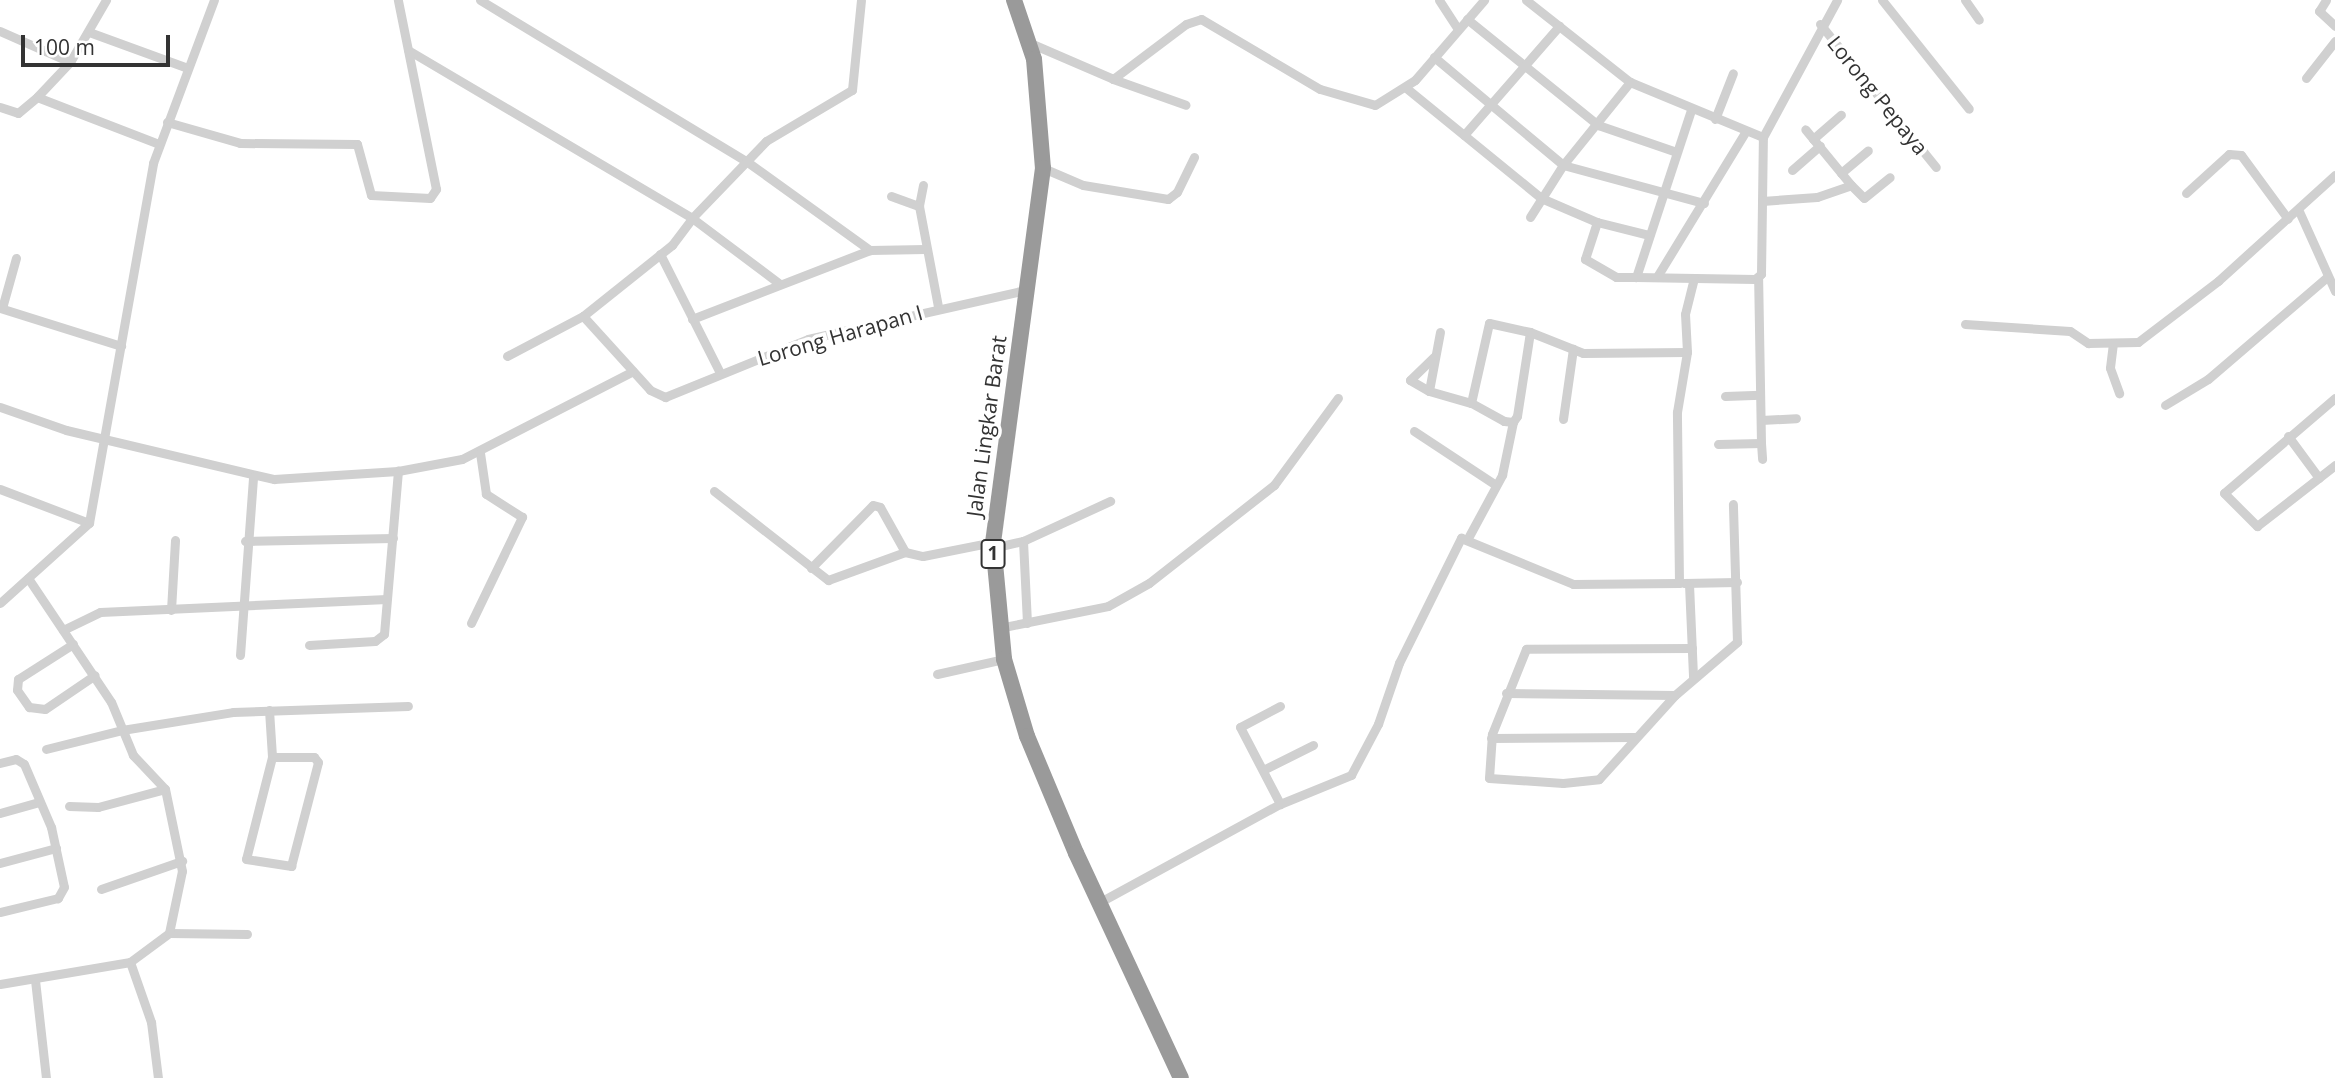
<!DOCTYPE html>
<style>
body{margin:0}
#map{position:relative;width:2335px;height:1078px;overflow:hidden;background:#fff;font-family:"Open Sans",sans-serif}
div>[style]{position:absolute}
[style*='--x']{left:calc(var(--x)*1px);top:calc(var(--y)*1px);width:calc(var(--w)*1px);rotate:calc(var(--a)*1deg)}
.street>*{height:9px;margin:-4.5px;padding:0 4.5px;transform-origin:4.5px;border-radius:4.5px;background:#d0d0d0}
.highway>*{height:16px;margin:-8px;padding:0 8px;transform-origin:8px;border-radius:8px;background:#9a9a9a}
span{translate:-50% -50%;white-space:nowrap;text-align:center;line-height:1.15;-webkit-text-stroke:7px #fff;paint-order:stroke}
.shield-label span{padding:2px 5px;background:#fff;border:2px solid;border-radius:5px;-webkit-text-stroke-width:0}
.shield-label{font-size:19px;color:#333;font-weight:700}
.street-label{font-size:21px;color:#333}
.scale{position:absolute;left:21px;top:35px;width:149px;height:32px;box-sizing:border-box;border:4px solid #333;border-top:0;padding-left:9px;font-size:21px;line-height:24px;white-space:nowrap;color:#333;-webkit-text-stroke:5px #fff;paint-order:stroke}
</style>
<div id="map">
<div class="street">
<div style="--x:480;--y:0;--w:311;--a:31.2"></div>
<div style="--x:746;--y:161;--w:153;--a:35.7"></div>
<div style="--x:1439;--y:0;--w:35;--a:57"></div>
<div style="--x:1526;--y:0;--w:132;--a:38.3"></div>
<div style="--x:1630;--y:82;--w:144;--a:22.5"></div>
<div style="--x:1882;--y:0;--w:139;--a:51.4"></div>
<div style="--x:1965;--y:0;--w:24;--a:55"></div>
<div style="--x:2326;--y:0;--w:13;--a:122"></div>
<div style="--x:2319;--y:11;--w:22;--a:43"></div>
<div style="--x:1467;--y:19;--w:169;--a:39"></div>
<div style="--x:1598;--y:125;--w:83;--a:18.9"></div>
<div style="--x:1820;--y:24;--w:184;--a:51"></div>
<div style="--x:0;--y:31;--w:77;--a:23.9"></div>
<div style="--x:70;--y:62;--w:48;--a:133.3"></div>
<div style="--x:37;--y:97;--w:131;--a:21.1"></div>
<div style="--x:89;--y:32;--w:105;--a:20"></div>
<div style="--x:1030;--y:43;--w:90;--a:23.4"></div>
<div style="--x:1113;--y:79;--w:91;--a:-37"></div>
<div style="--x:1186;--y:24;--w:16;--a:-18"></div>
<div style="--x:1201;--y:19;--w:138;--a:30.5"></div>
<div style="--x:1320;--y:89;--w:57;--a:16.2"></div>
<div style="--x:1375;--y:105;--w:47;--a:-32"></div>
<div style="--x:1415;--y:80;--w:106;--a:-49.2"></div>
<div style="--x:408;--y:50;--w:330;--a:30.6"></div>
<div style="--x:692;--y:218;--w:107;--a:-46.1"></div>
<div style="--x:766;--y:141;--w:100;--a:-30.7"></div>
<div style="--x:852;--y:90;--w:90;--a:-84.3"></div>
<div style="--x:1434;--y:57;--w:168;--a:39.9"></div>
<div style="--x:1563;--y:165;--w:146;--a:15.1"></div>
<div style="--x:70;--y:62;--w:72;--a:-59.9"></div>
<div style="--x:2306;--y:78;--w:47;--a:-51.9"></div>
<div style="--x:1113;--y:79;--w:77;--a:19.6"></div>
<div style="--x:1405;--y:87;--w:176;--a:39.2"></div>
<div style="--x:1541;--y:198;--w:61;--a:23.2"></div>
<div style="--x:1597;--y:222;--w:54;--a:14"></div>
<div style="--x:0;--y:107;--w:19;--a:18"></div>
<div style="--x:18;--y:113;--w:25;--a:-40"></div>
<div style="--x:1691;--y:110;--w:176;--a:108.2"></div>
<div style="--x:1636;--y:277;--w:119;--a:1"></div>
<div style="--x:1755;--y:279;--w:8;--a:-40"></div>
<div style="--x:1761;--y:274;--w:137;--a:-89.2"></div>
<div style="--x:1763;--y:137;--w:156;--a:-61.6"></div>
<div style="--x:1715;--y:119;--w:49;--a:-68.6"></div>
<div style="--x:167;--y:122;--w:76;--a:16"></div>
<div style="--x:240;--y:143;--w:117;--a:0.5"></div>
<div style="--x:357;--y:144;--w:53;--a:74.6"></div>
<div style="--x:371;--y:195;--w:59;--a:2.9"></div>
<div style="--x:430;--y:198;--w:11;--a:-56"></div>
<div style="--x:436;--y:189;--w:193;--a:-101.4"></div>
<div style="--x:1464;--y:135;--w:145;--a:-48.9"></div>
<div style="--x:1813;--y:139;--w:37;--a:-41"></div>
<div style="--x:1043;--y:168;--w:43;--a:23"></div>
<div style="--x:1083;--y:185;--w:86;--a:9.4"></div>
<div style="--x:1168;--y:199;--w:11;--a:-38"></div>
<div style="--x:1177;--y:192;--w:39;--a:-64"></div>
<div style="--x:1792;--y:170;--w:37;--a:-41"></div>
<div style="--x:1841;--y:173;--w:35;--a:-40"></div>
<div style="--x:923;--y:185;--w:21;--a:101"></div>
<div style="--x:919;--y:206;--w:103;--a:79.3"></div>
<div style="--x:1851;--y:185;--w:18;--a:45"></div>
<div style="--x:1864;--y:198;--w:33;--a:-39"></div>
<div style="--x:2186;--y:193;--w:58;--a:-42.2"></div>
<div style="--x:2229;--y:154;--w:12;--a:5"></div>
<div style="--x:2241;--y:155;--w:79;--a:53.7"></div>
<div style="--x:891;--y:196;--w:30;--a:20"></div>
<div style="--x:1762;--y:201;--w:55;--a:-4.2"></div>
<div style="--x:1817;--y:197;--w:36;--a:-19"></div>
<div style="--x:1851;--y:185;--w:72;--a:-129.4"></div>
<div style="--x:2298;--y:209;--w:90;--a:65.7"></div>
<div style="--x:1530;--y:217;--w:62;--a:-57.6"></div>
<div style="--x:1563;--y:165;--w:107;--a:-51.1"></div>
<div style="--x:1597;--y:222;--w:39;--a:108"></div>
<div style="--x:1585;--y:259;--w:36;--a:30"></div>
<div style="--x:1616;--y:277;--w:20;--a:0"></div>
<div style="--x:660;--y:254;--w:133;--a:63.2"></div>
<div style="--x:1658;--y:275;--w:169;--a:-58.6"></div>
<div style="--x:0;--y:308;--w:127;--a:17.4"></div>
<div style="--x:2;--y:308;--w:52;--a:-74.4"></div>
<div style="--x:583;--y:316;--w:114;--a:-38.6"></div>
<div style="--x:672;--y:245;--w:34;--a:-53"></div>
<div style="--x:692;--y:218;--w:110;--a:36.9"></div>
<div style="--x:692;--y:319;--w:191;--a:-21.2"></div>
<div style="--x:870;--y:250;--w:55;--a:-1"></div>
<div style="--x:1965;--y:324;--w:105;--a:3.8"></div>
<div style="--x:2070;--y:331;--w:22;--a:34"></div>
<div style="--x:2088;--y:343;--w:50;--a:-1.1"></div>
<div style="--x:2138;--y:342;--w:101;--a:-37.3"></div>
<div style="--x:2218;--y:281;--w:158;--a:-42.2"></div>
<div style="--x:1440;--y:332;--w:60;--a:100.6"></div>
<div style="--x:1429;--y:391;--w:44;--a:15.9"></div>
<div style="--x:1530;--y:332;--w:85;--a:98.8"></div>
<div style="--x:1517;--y:416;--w:7;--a:124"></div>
<div style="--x:1513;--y:422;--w:9;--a:-174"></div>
<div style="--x:1504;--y:421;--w:38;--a:-151"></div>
<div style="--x:1471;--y:403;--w:82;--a:-77.3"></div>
<div style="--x:1489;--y:323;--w:42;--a:12.4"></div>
<div style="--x:1530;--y:332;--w:57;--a:21.6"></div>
<div style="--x:1583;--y:353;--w:104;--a:-0.6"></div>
<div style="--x:2113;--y:343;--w:25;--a:97"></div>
<div style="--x:2110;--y:368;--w:27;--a:70"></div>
<div style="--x:507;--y:356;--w:86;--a:-27.8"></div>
<div style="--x:583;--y:316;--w:100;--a:47.8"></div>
<div style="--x:650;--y:390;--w:17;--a:25"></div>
<div style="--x:665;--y:397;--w:154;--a:-22.1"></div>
<div style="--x:808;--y:339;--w:223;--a:-12.7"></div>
<div style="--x:1429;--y:391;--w:22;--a:-150"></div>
<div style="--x:1410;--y:380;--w:33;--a:-44"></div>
<div style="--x:1725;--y:396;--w:35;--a:-2"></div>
<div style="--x:2335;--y:398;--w:146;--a:139.4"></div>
<div style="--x:2224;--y:493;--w:47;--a:45"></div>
<div style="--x:2257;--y:526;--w:99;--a:-38"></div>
<div style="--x:2165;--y:405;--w:50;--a:-31.2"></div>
<div style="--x:2208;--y:379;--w:157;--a:-40.6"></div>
<div style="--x:0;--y:407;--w:70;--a:19.2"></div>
<div style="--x:66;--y:430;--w:214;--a:13.3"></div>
<div style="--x:274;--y:479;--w:124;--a:-3.7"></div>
<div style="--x:398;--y:471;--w:65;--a:-10.6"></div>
<div style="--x:462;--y:459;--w:192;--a:-27.2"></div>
<div style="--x:1563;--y:419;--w:71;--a:-81.9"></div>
<div style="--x:1761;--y:420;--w:35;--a:-3"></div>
<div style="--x:1414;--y:431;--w:98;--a:33.4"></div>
<div style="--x:2288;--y:436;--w:52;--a:53.6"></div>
<div style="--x:1761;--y:443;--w:16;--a:86"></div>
<div style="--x:1718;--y:444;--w:43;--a:-1.3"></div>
<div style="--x:1761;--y:443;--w:165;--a:-91"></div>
<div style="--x:0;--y:489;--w:95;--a:20.9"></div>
<div style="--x:714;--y:491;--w:145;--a:38"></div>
<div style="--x:828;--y:580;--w:82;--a:-20"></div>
<div style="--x:905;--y:552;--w:18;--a:13"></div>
<div style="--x:923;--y:556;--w:71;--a:-11.3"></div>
<div style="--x:1468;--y:538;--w:72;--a:-61.6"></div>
<div style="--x:1502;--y:475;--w:54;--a:-78.3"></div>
<div style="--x:245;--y:541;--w:148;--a:-1.2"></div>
<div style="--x:1023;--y:541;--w:96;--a:-24.7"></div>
<div style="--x:992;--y:548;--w:32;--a:-13"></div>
<div style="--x:1023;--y:541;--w:82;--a:87.2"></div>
<div style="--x:811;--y:568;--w:88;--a:-45.5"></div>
<div style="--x:873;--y:505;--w:7;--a:16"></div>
<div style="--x:880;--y:507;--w:51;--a:60.9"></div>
<div style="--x:1684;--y:583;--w:53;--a:-1.1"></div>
<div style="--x:1689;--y:584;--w:93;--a:87.5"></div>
<div style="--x:0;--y:603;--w:120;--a:-42"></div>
<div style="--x:89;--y:523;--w:366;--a:-79.9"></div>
<div style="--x:153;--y:163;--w:174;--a:-69.5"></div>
<div style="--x:171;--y:610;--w:70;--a:-86.7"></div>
<div style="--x:471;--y:623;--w:118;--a:-64.3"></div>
<div style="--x:522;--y:517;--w:43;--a:-147.4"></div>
<div style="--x:486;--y:494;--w:41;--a:-98.3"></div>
<div style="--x:999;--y:628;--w:111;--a:-11.4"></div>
<div style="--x:1108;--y:606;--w:47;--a:-29.3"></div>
<div style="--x:1149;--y:583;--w:159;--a:-38.1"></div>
<div style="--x:1274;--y:485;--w:108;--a:-53.7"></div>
<div style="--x:63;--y:630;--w:41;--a:-25.9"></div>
<div style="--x:100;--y:612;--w:287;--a:-2.6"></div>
<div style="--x:73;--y:644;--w:65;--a:147.5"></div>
<div style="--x:18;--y:679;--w:11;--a:95"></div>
<div style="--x:17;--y:690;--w:21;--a:55"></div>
<div style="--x:29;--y:707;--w:16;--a:7"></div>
<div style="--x:45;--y:709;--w:60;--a:-34.2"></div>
<div style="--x:309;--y:645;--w:66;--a:-3.5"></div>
<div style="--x:375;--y:641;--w:11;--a:-38"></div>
<div style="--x:384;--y:634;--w:164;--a:-85.1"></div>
<div style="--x:1692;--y:648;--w:166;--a:179.7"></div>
<div style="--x:1526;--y:649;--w:92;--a:111.8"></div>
<div style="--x:1492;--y:734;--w:44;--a:93.9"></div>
<div style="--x:1489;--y:778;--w:74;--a:3.9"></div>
<div style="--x:1563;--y:783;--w:36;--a:-6"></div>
<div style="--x:1599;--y:779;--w:113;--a:-47.9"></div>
<div style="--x:1675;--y:695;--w:82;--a:-40.5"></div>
<div style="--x:1737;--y:642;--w:138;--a:-91.7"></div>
<div style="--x:240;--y:655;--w:179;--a:-85.8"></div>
<div style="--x:937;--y:674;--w:69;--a:-12.6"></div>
<div style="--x:1506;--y:693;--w:169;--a:0.7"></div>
<div style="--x:1280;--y:706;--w:45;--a:152.3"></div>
<div style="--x:1240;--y:727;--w:87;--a:62.5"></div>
<div style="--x:269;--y:710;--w:47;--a:86.3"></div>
<div style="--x:272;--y:757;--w:105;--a:104.3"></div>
<div style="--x:246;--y:859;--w:46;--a:8.8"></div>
<div style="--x:291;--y:866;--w:107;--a:-75.4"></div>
<div style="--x:318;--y:762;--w:6;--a:-129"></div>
<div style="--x:314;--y:757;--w:42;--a:180"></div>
<div style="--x:1491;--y:738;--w:144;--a:-0.4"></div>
<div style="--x:46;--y:749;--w:78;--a:-14"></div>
<div style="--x:122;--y:730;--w:112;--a:-9.2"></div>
<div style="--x:233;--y:712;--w:175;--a:-2"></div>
<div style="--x:0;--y:763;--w:16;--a:-14"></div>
<div style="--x:16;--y:759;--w:9;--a:32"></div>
<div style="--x:24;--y:764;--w:69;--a:66.8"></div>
<div style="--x:51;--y:827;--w:61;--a:77.8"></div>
<div style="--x:64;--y:887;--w:13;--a:119"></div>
<div style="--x:58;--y:898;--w:60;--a:166.4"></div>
<div style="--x:1263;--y:770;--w:56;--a:-26.6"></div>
<div style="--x:69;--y:806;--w:29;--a:2"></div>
<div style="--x:98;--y:807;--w:69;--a:-15"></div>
<div style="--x:0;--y:813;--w:41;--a:-15.8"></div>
<div style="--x:0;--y:863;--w:58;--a:-15"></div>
<div style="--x:101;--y:889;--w:86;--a:-19.1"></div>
<div style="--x:1100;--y:902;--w:205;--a:-28.6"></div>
<div style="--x:1280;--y:804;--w:77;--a:-22.2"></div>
<div style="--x:1351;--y:775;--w:58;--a:-62.1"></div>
<div style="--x:1378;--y:724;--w:65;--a:-71"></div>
<div style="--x:1399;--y:663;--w:140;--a:-63.6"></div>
<div style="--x:1461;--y:538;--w:121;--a:22.3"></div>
<div style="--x:1573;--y:584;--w:106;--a:-0.5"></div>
<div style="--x:1679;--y:583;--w:171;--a:-90.7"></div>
<div style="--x:1677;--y:412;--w:61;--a:-80.5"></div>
<div style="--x:1687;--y:352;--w:38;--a:-93"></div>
<div style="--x:1685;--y:314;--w:37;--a:-76"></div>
<div style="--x:169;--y:933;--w:78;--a:0.7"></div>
<div style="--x:130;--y:962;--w:64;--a:70.7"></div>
<div style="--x:151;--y:1022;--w:56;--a:82.9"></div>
<div style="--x:35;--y:980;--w:99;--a:83.6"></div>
<div style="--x:0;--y:984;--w:132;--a:-9.6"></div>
<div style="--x:130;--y:962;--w:49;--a:-36.6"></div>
<div style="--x:169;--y:933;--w:63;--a:-78.2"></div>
<div style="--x:182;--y:871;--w:84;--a:-101.7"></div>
<div style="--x:165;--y:789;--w:47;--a:-133.3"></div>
<div style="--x:133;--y:755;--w:57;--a:-112.5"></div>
<div style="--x:111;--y:702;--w:149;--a:-123.8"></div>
</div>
<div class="highway">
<div style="--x:1014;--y:0;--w:62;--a:71.3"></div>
<div style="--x:1034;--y:59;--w:109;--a:85.3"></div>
<div style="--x:1043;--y:168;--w:377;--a:97.6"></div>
<div style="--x:993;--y:542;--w:118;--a:84.6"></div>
<div style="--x:1004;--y:659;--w:80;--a:73.4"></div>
<div style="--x:1027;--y:736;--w:127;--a:67.3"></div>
<div style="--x:1076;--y:853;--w:248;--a:65"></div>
</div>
<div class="shield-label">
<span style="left:993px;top:554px">1</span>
</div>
<div class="street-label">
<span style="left:1878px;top:95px;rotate:51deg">Lorong Pepaya</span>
<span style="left:840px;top:335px;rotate:-16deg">Lorong Harapan I</span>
<span style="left:986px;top:426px;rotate:-82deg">Jalan Lingkar Barat</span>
</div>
<div class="scale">100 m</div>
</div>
